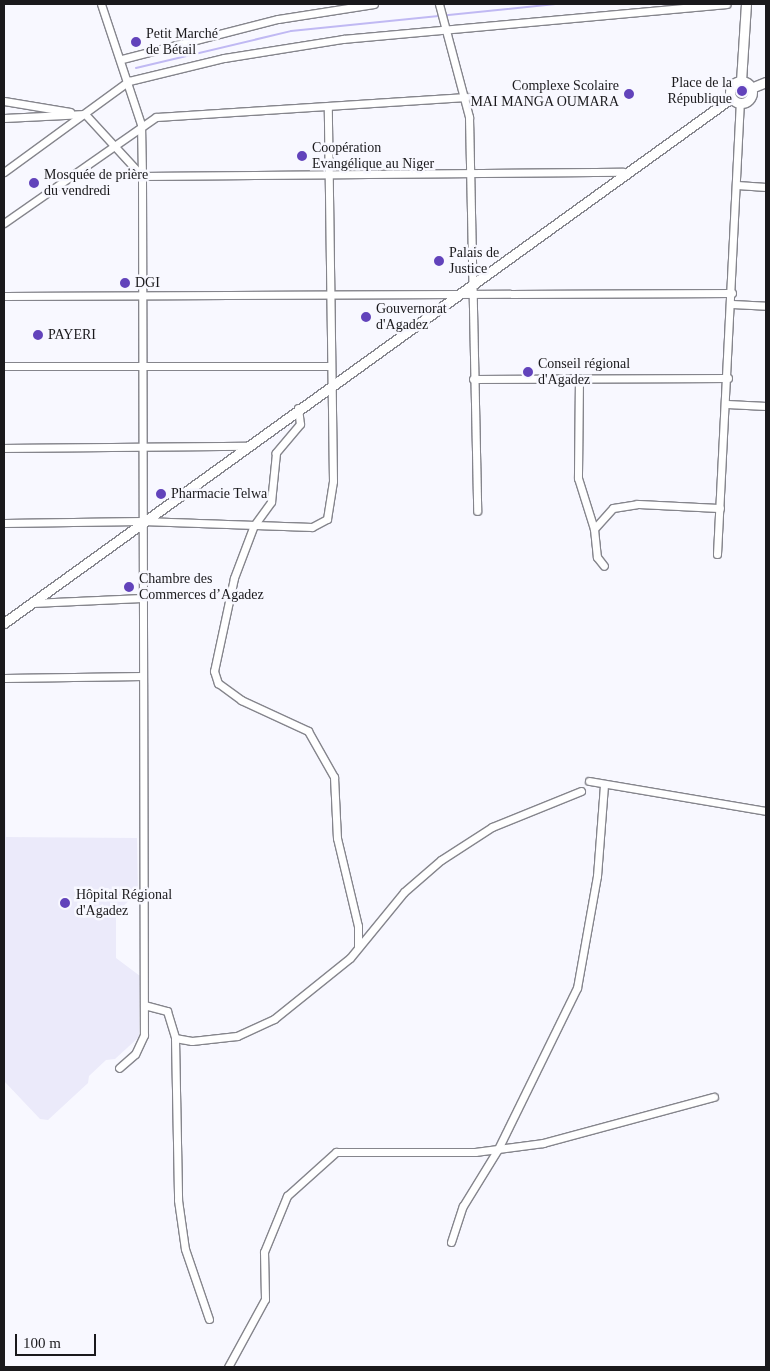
<!DOCTYPE html>
<meta charset="utf-8">
<style>
body{margin:0}
#map{position:relative;width:770px;height:1371px;overflow:hidden;background:#f8f8ff;font-family:"Times New Roman",serif}
div>[style]{position:absolute}
[style*='--x']{left:calc(var(--x)*1px);top:calc(var(--y)*1px);width:calc(var(--w)*1px);rotate:calc(var(--a)*1deg)}
.built>*{inset:0;background:#ebeafa}
.stream>*{height:2px;margin:-1px;padding:0 1px;transform-origin:1px;border-radius:1px;background:#c0b9f3}
.roads{filter:drop-shadow(1px 0 #85858c) drop-shadow(-1px 0 #85858c) drop-shadow(0 1px #85858c) drop-shadow(0 -1px #85858c)}
.minor>*{height:7px;margin:-3.5px;padding:0 3.5px;transform-origin:3.5px;border-radius:3.5px;background:#fff}
.major>*{height:9px;margin:-4.5px;padding:0 4.5px;transform-origin:4.5px;border-radius:4.5px;background:#fff}
.major>.ring{margin:-4.5px;padding:0;box-sizing:content-box;background:none;border:9px solid #fff;border-radius:50%}
.dots>*{width:14px;height:14px;translate:-50% -50%;box-sizing:border-box;border:2px solid #f8f8ff;border-radius:50%}
span{translate:-50% -50%;white-space:nowrap;text-align:center;line-height:1.15;-webkit-text-stroke:5px #f8f8ff;paint-order:stroke}
.poi-label{font-size:14px;color:#1a191c}
.left{translate:0 -50%;text-align:left}
.right{translate:-100% -50%;text-align:right}
.frame{position:absolute;inset:0;border:5px solid #1a191c;pointer-events:none}
.scale{position:absolute;left:15px;top:1334px;width:81px;height:22px;box-sizing:border-box;border:2px solid #1a191c;border-top:0;padding-left:6px;font-size:15px;line-height:18px;white-space:nowrap;color:#1a191c;-webkit-text-stroke:4px #f8f8ff;paint-order:stroke}
</style>
<div id="map">
<div class="built">
<div style="clip-path:polygon(4px 683px,6px 837px,137px 838px,138px 892px,116px 913px,116px 958px,140px 976px,139px 1037px,115px 1059px,106px 1060px,89px 1076px,88px 1083px,48px 1120px,40px 1119px,4px 1081px)"></div>
</div>
<div class="stream">
<div style="--x:136;--y:68;--w:159;--a:-13.4"></div>
<div style="--x:291;--y:31;--w:266;--a:-5.8"></div>
</div>
<div class="roads">
<div class="minor">
<div style="--x:101;--y:4;--w:126;--a:71.6"></div>
<div style="--x:141;--y:124;--w:52;--a:88.9"></div>
<div style="--x:142;--y:176;--w:859;--a:89.87"></div>
<div style="--x:144;--y:1035;--w:21;--a:115"></div>
<div style="--x:135;--y:1054;--w:21;--a:139"></div>
<div style="--x:439;--y:4;--w:117;--a:75.1"></div>
<div style="--x:469;--y:117;--w:394;--a:88.8"></div>
<div style="--x:122;--y:59;--w:161;--a:-14.4"></div>
<div style="--x:278;--y:19;--w:97;--a:-8.9"></div>
<div style="--x:4;--y:101;--w:67;--a:9.5"></div>
<div style="--x:4;--y:118;--w:81;--a:-2.8"></div>
<div style="--x:85;--y:114;--w:84;--a:47.4"></div>
<div style="--x:142;--y:176;--w:481;--a:-0.5"></div>
<div style="--x:4;--y:172;--w:155;--a:-36.1"></div>
<div style="--x:129;--y:81;--w:98;--a:-13.6"></div>
<div style="--x:224;--y:58;--w:121;--a:-9.1"></div>
<div style="--x:343;--y:39;--w:385;--a:-5.2"></div>
<div style="--x:737;--y:185;--w:29;--a:4"></div>
<div style="--x:4;--y:223;--w:185;--a:-34.9"></div>
<div style="--x:156;--y:117;--w:311;--a:-3.7"></div>
<div style="--x:4;--y:296;--w:728;--a:-0.24"></div>
<div style="--x:732;--y:304;--w:34;--a:3"></div>
<div style="--x:4;--y:366;--w:326;--a:0"></div>
<div style="--x:579;--y:378;--w:100;--a:90.6"></div>
<div style="--x:578;--y:478;--w:53;--a:72.6"></div>
<div style="--x:594;--y:529;--w:28;--a:84"></div>
<div style="--x:597;--y:557;--w:11;--a:52"></div>
<div style="--x:473;--y:379;--w:255;--a:-0.2"></div>
<div style="--x:727;--y:404;--w:39;--a:3"></div>
<div style="--x:298;--y:408;--w:16;--a:83"></div>
<div style="--x:300;--y:424;--w:38;--a:130"></div>
<div style="--x:276;--y:453;--w:49;--a:95.8"></div>
<div style="--x:271;--y:502;--w:29;--a:126"></div>
<div style="--x:254;--y:525;--w:57;--a:110.7"></div>
<div style="--x:234;--y:578;--w:95;--a:102.1"></div>
<div style="--x:214;--y:671;--w:13;--a:72"></div>
<div style="--x:218;--y:683;--w:29;--a:36"></div>
<div style="--x:241;--y:700;--w:74;--a:24.8"></div>
<div style="--x:308;--y:731;--w:53;--a:60.5"></div>
<div style="--x:334;--y:777;--w:61;--a:87.2"></div>
<div style="--x:337;--y:838;--w:90;--a:76.6"></div>
<div style="--x:358;--y:926;--w:21;--a:90"></div>
<div style="--x:4;--y:448;--w:242;--a:-0.5"></div>
<div style="--x:4;--y:523;--w:138;--a:-0.8"></div>
<div style="--x:142;--y:521;--w:170;--a:2"></div>
<div style="--x:312;--y:527;--w:17;--a:-28"></div>
<div style="--x:327;--y:519;--w:38;--a:-81"></div>
<div style="--x:333;--y:481;--w:374;--a:-90.8"></div>
<div style="--x:594;--y:529;--w:28;--a:-48"></div>
<div style="--x:613;--y:508;--w:24;--a:-9"></div>
<div style="--x:637;--y:504;--w:83;--a:2.8"></div>
<div style="--x:717;--y:554;--w:452;--a:-87.1"></div>
<div style="--x:32;--y:603;--w:110;--a:-2.6"></div>
<div style="--x:4;--y:678;--w:139;--a:-0.8"></div>
<div style="--x:589;--y:781;--w:180;--a:9.6"></div>
<div style="--x:144;--y:1005;--w:24;--a:15"></div>
<div style="--x:167;--y:1011;--w:28;--a:73"></div>
<div style="--x:175;--y:1038;--w:17;--a:10"></div>
<div style="--x:192;--y:1041;--w:45;--a:-6.3"></div>
<div style="--x:237;--y:1036;--w:41;--a:-24.7"></div>
<div style="--x:274;--y:1019;--w:97;--a:-38.8"></div>
<div style="--x:350;--y:958;--w:85;--a:-50.7"></div>
<div style="--x:404;--y:892;--w:49;--a:-40.9"></div>
<div style="--x:441;--y:860;--w:61;--a:-32.9"></div>
<div style="--x:492;--y:827;--w:96;--a:-22"></div>
<div style="--x:175;--y:1038;--w:162;--a:88.9"></div>
<div style="--x:178;--y:1200;--w:49;--a:81.9"></div>
<div style="--x:185;--y:1249;--w:74;--a:71.1"></div>
<div style="--x:451;--y:1242;--w:38;--a:-72"></div>
<div style="--x:463;--y:1206;--w:67;--a:-58.4"></div>
<div style="--x:498;--y:1149;--w:179;--a:-63.9"></div>
<div style="--x:577;--y:988;--w:114;--a:-79.9"></div>
<div style="--x:597;--y:876;--w:92;--a:-85.6"></div>
<div style="--x:228;--y:1367;--w:77;--a:-61.4"></div>
<div style="--x:265;--y:1299;--w:47;--a:-91.2"></div>
<div style="--x:264;--y:1252;--w:61;--a:-67.7"></div>
<div style="--x:287;--y:1196;--w:66;--a:-41.9"></div>
<div style="--x:336;--y:1152;--w:139;--a:0"></div>
<div style="--x:475;--y:1152;--w:69;--a:-7.5"></div>
<div style="--x:543;--y:1143;--w:177;--a:-15.1"></div>
</div>
<div class="major">
<div style="--x:741;--y:81;--w:77;--a:-86.3"></div>
<div class="ring" style="left:730px;top:81px;width:13px;height:13px"></div>
<div style="--x:751;--y:88;--w:16;--a:-22"></div>
<div style="--x:4;--y:623;--w:897;--a:-35.83"></div>
</div>
</div>
<div class="dots">
<div style="left:136px;top:42px;background:#6243bb"></div>
<div style="left:742px;top:91px;background:#6243bb"></div>
<div style="left:629px;top:94px;background:#6243bb"></div>
<div style="left:302px;top:156px;background:#6243bb"></div>
<div style="left:34px;top:183px;background:#6243bb"></div>
<div style="left:439px;top:261px;background:#6243bb"></div>
<div style="left:125px;top:283px;background:#6243bb"></div>
<div style="left:366px;top:317px;background:#6243bb"></div>
<div style="left:38px;top:335px;background:#6243bb"></div>
<div style="left:528px;top:372px;background:#6243bb"></div>
<div style="left:161px;top:494px;background:#6243bb"></div>
<div style="left:129px;top:587px;background:#6243bb"></div>
<div style="left:65px;top:903px;background:#6243bb"></div>
</div>
<div class="poi-label">
<span class="left" style="left:146px;top:42px">Petit Marché<br>de Bétail</span>
<span class="right" style="left:732px;top:91px">Place de la<br>République</span>
<span class="right" style="left:619px;top:94px">Complexe Scolaire<br>MAI MANGA OUMARA</span>
<span class="left" style="left:312px;top:156px">Coopération<br>Evangélique au Niger</span>
<span class="left" style="left:44px;top:183px">Mosquée de prière<br>du vendredi</span>
<span class="left" style="left:449px;top:261px">Palais de<br>Justice</span>
<span class="left" style="left:135px;top:283px">DGI</span>
<span class="left" style="left:376px;top:317px">Gouvernorat<br>d'Agadez</span>
<span class="left" style="left:48px;top:335px">PAYERI</span>
<span class="left" style="left:538px;top:372px">Conseil régional<br>d'Agadez</span>
<span class="left" style="left:171px;top:494px">Pharmacie Telwa</span>
<span class="left" style="left:139px;top:587px">Chambre des<br>Commerces d’Agadez</span>
<span class="left" style="left:76px;top:903px">Hôpital Régional<br>d'Agadez</span>
</div>
<div class="frame"></div>
<div class="scale">100 m</div>
</div>
